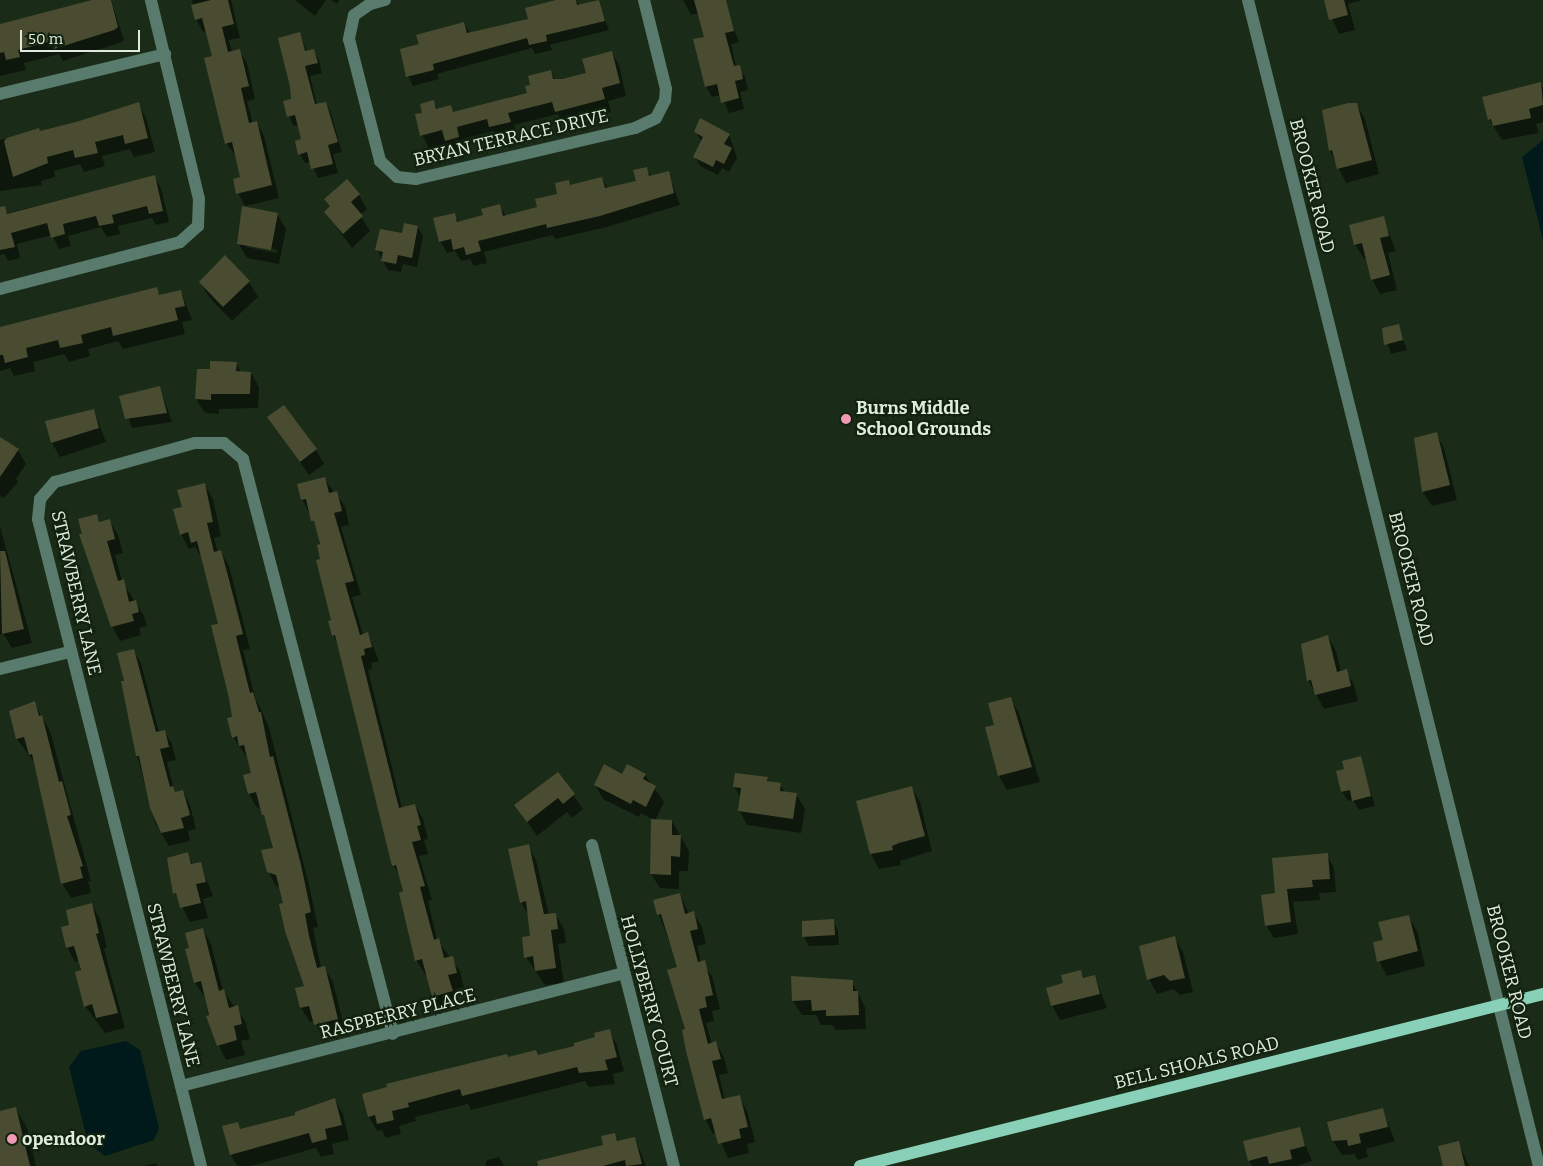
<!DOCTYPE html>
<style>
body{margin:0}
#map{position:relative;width:1543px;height:1166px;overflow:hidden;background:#1a2c18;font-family:Bitter,serif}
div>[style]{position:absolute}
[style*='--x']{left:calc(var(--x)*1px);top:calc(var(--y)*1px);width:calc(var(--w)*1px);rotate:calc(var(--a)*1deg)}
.water>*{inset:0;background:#001a1c}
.shadow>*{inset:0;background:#0007}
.building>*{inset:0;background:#494c30}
.minor>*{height:12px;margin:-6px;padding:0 6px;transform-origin:6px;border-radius:6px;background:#597b6e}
.major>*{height:12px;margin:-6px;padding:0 6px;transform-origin:6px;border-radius:6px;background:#88d0b7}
.dots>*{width:14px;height:14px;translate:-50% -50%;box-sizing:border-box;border:2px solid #11220f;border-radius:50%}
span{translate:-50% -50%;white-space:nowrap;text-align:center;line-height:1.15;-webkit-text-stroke:4px #11220f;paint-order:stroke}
.street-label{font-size:18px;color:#e0ebde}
.poi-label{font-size:18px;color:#e0ebde;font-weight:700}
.left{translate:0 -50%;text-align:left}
.scale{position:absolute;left:20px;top:30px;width:120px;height:22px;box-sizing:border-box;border:2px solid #e0ebde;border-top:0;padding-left:6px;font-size:15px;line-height:18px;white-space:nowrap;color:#e0ebde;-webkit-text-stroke:4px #11220f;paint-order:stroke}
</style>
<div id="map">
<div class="water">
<div style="clip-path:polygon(1543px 140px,1543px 240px,1522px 157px)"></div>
<div style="clip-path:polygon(126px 1041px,140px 1050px,159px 1128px,154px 1140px,105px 1156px,88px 1143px,69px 1067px,81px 1051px)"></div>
</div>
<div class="shadow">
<div style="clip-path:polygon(97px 0,111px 0,124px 40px,122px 42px,63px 61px,59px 54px,24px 63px,26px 70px,0 76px,0 24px)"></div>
<div style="clip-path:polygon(192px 0,231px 0,240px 38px,229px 40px,232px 52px,239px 50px,247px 63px,255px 99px,247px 101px,253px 124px,257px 123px,264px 136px,279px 198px,245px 206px,238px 193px,242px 178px,236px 156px,226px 143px,214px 57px,207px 31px,203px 32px,196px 19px)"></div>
<div style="clip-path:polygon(295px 0,326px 0,315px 16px)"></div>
<div style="clip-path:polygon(331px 0,339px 0,337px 4px)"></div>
<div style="clip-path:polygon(558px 0,576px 0,580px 6px,598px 1px,609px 30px,550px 45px,552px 50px,535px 54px,532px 48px,444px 72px,437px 74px,439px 79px,413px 86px,408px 76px,420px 45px,464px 23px,470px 33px,530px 20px)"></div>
<div style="clip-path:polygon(683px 0,722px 0,739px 42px,731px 44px,736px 67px,745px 77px,748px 90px,740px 92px,744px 109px,729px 113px,721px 95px,712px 97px,706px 87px,694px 40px,705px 38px,699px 13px,691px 15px)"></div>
<div style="clip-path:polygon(1324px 0,1362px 0,1348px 4px,1355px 30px,1339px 34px)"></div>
<div style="clip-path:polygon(299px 34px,307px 52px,313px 50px,319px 60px,322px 73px,310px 76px,317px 105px,325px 103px,331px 113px,342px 152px,333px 154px,338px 173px,318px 178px,311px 162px,305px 163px,300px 154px,303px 140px,299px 125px,293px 126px,284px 102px,293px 100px)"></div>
<div style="clip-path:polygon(612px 53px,619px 65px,626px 96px,608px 101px,611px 112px,563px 124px,558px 114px,514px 125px,517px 134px,497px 139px,493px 131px,463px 139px,465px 150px,453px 153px,448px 143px,429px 148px,422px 135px,424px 114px,434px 102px,438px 110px,451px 107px,454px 113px,528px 94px,531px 86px,551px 72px,555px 80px,587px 74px)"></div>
<div style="clip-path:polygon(1540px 83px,1543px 88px,1543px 122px,1536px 124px,1539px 133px,1502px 140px,1489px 119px)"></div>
<div style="clip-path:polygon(138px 104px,146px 118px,155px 152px,134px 157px,130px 149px,102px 156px,105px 166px,84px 172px,80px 164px,54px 171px,55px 177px,41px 181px,42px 185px,0 191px,0 140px,76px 123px)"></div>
<div style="clip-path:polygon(1356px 104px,1365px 119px,1379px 174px,1346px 183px,1330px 151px)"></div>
<div style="clip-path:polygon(695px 131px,729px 134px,737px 158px,729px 172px,722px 168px,718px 175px,700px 166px,695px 157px,702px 142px)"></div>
<div style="clip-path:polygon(646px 168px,651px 177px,668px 172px,680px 205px,607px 227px,555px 239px,553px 235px,484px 252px,487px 263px,474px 266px,470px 259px,461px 261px,455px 251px,447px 253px,440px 241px,454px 215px,459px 222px,485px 216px,499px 206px,506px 216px,539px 208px,559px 195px,568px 181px,571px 186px,602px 178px,608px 189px,637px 182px)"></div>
<div style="clip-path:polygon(154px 176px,161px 188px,169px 222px,156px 225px,152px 218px,118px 226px,120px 234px,107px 237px,101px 227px,68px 236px,71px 246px,59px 249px,52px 235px,17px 244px,20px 258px,8px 261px,4px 254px,0 255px,0 215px)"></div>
<div style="clip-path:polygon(359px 195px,367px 209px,360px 215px,370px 231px,352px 248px,325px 212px,331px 207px,326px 200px)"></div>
<div style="clip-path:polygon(evenodd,277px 214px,286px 229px,279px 264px,247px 258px,239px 244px,277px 214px,247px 244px,277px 250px,277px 253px,247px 247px,247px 244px)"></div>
<div style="clip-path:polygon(1383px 218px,1396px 251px,1388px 253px,1397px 290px,1380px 294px,1372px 279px,1367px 258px,1364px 259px,1355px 244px)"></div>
<div style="clip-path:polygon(418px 227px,423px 236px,417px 267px,403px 264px,401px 272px,388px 270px,377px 250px)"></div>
<div style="clip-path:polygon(225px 256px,249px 282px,258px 297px,232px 321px,209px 297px,201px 283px)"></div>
<div style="clip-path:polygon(156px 289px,160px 296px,181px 291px,192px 320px,182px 322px,185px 334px,123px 349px,118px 341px,88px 349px,90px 356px,69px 362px,64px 354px,33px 362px,35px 371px,14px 376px,10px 368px,0 371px,0 329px)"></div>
<div style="clip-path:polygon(1398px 326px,1407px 350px,1391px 354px,1383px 329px)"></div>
<div style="clip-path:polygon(236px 363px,241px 372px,251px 373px,259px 387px,258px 408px,219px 409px,219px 414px,205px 413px,196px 399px,211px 371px)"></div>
<div style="clip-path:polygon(160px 387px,172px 422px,132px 428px,121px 397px)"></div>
<div style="clip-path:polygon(94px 410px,106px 442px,60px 457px,52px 443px)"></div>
<div style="clip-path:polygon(269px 418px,316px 450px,324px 464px,309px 475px)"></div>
<div style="clip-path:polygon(1436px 434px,1444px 448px,1457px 500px,1432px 506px,1423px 492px)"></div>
<div style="clip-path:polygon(0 438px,18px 450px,26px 464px,16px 479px,18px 482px,4px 498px,0 496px)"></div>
<div style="clip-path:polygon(324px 479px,345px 506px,349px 525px,341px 527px,361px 595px,352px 597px,363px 635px,368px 634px,379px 661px,371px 663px,372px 669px,368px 670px,402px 808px,415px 805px,423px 819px,428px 839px,424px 840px,428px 854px,419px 856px,432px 900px,428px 901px,437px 940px,460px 971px,464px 987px,456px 989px,460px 1005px,441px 1010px,433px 996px,427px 974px,425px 974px,416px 960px,400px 877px,394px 866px,339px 647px,333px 635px,317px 528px,302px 499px)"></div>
<div style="clip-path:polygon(204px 484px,213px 499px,221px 536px,214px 538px,218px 553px,221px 552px,229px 566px,250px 649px,243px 650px,255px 697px,269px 727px,308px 881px,318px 927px,313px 928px,321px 968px,324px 967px,333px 982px,346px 1034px,324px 1039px,314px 1021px,310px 1022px,301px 1008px,297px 989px,306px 987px,281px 888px,276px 886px,268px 871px,274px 849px,268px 823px,261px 807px,257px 808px,249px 794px,253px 774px,249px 760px,233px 737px,233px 718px,219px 625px,202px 557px,195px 547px,189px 549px,181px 534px,183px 508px)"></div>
<div style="clip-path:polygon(96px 515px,100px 523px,109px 520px,118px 535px,123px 553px,115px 555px,122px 581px,144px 616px,147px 626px,139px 628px,141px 635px,120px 641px,112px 626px,84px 534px)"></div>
<div style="clip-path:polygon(0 526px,32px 643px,12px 648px,4px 635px,0 634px)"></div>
<div style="clip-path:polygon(1328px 636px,1336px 651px,1341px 672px,1346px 671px,1354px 685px,1358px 701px,1324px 709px,1308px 680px)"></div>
<div style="clip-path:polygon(133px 650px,141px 663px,159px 732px,164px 731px,172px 744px,176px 760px,167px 762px,174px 790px,176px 793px,183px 791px,190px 805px,196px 829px,188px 831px,190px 841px,169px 846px,156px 825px,133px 740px,136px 740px,118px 654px)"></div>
<div style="clip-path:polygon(1010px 699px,1019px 713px,1040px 782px,1007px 790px,999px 776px,995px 726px)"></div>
<div style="clip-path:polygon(34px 703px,50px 731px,91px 881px,88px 881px,91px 893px,71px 898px,62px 883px,36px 765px,17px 739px,10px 712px)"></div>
<div style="clip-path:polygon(1360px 757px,1375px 806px,1359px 810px,1353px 800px,1348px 801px,1342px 792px,1337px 772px,1346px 770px)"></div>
<div style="clip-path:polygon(558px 773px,583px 809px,572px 818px,567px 812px,537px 836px,516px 805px)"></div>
<div style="clip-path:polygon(645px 775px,664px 802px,655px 821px,672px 821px,689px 851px,688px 871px,679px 871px,679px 889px,660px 888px,651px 874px,652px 819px,641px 813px,639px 817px,603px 799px,595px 785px,623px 776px)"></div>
<div style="clip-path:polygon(767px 778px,769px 782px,780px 784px,785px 793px,796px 794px,805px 809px,801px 833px,747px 825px,739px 810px,741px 798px,734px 787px)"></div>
<div style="clip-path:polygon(912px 788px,920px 802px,932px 851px,900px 861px,901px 865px,879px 869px,871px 854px,857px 802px)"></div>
<div style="clip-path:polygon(528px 846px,536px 860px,549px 915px,555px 914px,564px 929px,566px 943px,558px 944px,564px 983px,545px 985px,526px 957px,532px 937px,529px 916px,521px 902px)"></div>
<div style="clip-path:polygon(187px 854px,194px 865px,200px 863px,213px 896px,203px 899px,208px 918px,190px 922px,175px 893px)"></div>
<div style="clip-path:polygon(1327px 855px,1334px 868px,1336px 892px,1319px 893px,1320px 900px,1293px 902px,1298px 934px,1274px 938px,1266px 925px,1276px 894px)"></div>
<div style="clip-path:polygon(680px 894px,689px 914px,693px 913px,702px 927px,706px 944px,697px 946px,701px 963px,712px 976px,720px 1009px,712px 1011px,714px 1021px,706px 1023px,712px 1044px,716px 1043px,724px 1057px,728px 1073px,719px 1075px,725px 1100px,739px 1096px,747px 1111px,755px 1142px,747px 1144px,749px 1153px,728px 1158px,717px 1133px,713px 1134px,705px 1119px,687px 1030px,679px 968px,654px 901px)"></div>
<div style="clip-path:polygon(92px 905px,100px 919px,107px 948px,104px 949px,125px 1028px,105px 1033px,85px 1006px,79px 961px,75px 962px,67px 947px)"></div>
<div style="clip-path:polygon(1408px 916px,1417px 931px,1425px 966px,1387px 976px,1379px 961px,1384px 940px)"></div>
<div style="clip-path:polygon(833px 921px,838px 930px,839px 945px,809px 946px,804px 937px,803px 922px)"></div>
<div style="clip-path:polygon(203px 930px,211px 944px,223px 991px,245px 1021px,250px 1039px,241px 1041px,245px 1055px,226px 1060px,211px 1030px,205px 997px,195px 983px,190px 949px)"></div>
<div style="clip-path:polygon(1174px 937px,1183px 952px,1193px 992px,1180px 995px,1174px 989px,1157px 994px,1149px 979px)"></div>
<div style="clip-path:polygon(1080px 971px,1085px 979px,1095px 977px,1107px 1008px,1060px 1020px,1052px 1005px,1065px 984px)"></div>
<div style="clip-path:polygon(852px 982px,865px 1007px,866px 1029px,836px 1030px,832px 1025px,821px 1025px,816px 1015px,802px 1015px,793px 1001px)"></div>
<div style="clip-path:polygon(609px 1031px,617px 1045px,624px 1071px,613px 1074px,615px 1084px,589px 1087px,585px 1081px,471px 1110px,468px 1104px,415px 1117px,416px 1121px,399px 1126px,401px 1134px,386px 1138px,382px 1130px,377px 1131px,369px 1117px,508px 1058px,536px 1051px,538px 1056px,576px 1046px)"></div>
<div style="clip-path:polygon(334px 1099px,343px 1114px,349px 1140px,332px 1144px,334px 1154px,321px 1157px,316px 1148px,251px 1166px,237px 1166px,231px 1155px,237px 1124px,241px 1130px,297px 1116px)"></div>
<div style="clip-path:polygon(16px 1109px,27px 1128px,36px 1166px,0 1166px,0 1113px)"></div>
<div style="clip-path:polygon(1382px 1109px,1395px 1141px,1366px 1149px,1368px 1157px,1358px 1160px,1354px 1154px,1342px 1155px,1333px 1141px)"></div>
<div style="clip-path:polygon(1299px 1129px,1312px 1161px,1297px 1166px,1252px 1166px,1249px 1160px)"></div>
<div style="clip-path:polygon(614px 1134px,619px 1142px,635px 1138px,646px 1166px,538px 1166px,537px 1163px,604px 1146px)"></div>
<div style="clip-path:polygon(1458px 1142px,1469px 1166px,1444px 1166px)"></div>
<div style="clip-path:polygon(499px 1157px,504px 1166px,485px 1166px,487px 1160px)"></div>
<div style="clip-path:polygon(156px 1163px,158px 1166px,142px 1166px)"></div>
</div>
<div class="building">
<div style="clip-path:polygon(92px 0,111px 0,118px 27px,114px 30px,54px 49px,52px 41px,18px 50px,20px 57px,6px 60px,4px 52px,0 53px,0 24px)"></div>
<div style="clip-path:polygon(211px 0,228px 0,234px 24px,222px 27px,228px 52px,240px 49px,249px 86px,241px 88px,249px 123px,257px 121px,272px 185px,236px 194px,233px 179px,240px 177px,232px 142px,225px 144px,204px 58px,212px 56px,202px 18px,195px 20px,191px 5px)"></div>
<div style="clip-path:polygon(556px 0,576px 0,577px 5px,599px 0,605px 21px,546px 35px,547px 41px,529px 45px,527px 38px,494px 47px,433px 64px,434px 70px,406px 77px,400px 49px,419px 44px,416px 35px,464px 22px,467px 33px,528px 19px,525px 8px)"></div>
<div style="clip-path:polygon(694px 0,726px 0,734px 31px,725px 33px,734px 66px,740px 65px,743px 79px,735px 81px,739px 98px,721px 103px,717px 84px,705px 87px,693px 39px,704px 37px)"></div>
<div style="clip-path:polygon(1324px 0,1344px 0,1348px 15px,1329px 20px)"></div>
<div style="clip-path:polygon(300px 32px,305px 51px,314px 49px,318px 63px,305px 66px,315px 104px,326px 102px,338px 142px,328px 145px,333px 164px,311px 169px,307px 152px,298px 155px,295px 141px,301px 139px,295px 115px,287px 117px,283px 101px,291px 99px,290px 87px,278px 38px)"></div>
<div style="clip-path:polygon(612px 51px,620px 83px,602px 88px,605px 99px,555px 112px,552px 102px,508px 113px,511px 122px,489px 127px,487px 119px,457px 127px,459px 137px,445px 141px,442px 130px,420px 136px,415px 114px,422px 113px,420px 104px,434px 100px,436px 109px,451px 105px,453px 112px,527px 93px,525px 86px,530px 85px,528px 76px,551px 70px,553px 79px,562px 79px,586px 73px,582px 59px)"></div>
<div style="clip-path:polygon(1541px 82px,1543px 105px,1529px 109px,1531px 118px,1493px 126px,1491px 119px,1488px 120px,1482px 97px)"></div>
<div style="clip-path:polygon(139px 102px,148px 138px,125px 144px,123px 135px,95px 142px,98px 153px,75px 158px,73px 150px,47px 157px,48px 163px,13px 177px,4px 141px,7px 138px,39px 128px,40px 131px,76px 122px)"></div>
<div style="clip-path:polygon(1348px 103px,1357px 103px,1372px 160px,1337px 169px,1332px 150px,1329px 151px,1322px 110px)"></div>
<div style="clip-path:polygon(700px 118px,730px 134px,724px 144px,732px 148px,724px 164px,716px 160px,713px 167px,693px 157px,703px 137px,694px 132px)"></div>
<div style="clip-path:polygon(647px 167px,649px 176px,669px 171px,674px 193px,600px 216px,547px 228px,546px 224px,478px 241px,481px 251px,466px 255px,464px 247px,453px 250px,451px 239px,439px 242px,433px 218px,455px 213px,457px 222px,483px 215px,481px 209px,500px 204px,503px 216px,537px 207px,535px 199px,557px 194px,555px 183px,569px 180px,570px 185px,602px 177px,605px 188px,636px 181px,633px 170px)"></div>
<div style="clip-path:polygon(155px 175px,163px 211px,149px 214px,147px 206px,112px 215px,114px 223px,99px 226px,96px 216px,63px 224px,65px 234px,51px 238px,47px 223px,11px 233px,15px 247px,0 250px,0 207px,5px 206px,7px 214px)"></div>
<div style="clip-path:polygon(347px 179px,360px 194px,351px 202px,363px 216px,343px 234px,324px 212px,330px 206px,324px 199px)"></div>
<div style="clip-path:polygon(242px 206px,278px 213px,271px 250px,237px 244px)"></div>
<div style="clip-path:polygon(1384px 216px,1389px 236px,1380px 238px,1390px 275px,1371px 280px,1362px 243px,1354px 245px,1349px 225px)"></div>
<div style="clip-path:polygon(404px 223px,418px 226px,412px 258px,398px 255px,396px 264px,381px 261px,383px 252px,375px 250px,380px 229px,402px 233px)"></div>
<div style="clip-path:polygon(225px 255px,250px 281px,223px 307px,199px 282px)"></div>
<div style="clip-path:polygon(157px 287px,159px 295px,181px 290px,185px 306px,175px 308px,178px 320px,113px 336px,111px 327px,81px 335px,83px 343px,60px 348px,58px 340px,26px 348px,28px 357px,5px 363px,3px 355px,0 355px,0 327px)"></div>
<div style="clip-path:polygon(1399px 324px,1403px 340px,1384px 345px,1382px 328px)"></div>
<div style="clip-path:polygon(210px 361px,237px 362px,236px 371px,251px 372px,250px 394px,211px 394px,211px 400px,195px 399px,197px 369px,210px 369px)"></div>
<div style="clip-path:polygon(160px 386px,167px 413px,125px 419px,119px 396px)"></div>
<div style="clip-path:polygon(284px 405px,317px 449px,300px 462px,267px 417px)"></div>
<div style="clip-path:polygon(94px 409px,99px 428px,51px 443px,45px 421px)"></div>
<div style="clip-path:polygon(1437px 432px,1450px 485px,1422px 492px,1414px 438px)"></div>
<div style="clip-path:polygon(0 437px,19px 449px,0 477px)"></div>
<div style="clip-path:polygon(325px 477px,329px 493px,337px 491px,342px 511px,334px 513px,354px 581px,345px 583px,360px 635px,368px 632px,372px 647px,364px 649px,365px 655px,361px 656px,399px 808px,415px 804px,421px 825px,417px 826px,421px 840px,412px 842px,425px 886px,420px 887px,434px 940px,439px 938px,444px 958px,453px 956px,457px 973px,448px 975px,453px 991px,432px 997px,422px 959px,415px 961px,399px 893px,403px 891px,396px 865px,392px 866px,335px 635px,332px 636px,328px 621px,331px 620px,316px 560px,320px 559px,317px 545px,320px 544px,314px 521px,311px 521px,306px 499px,301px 500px,297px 484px)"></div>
<div style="clip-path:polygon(205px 483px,213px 522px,207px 523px,214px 552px,221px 550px,227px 572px,243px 634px,236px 636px,250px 693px,253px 692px,259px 712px,261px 712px,270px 757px,273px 756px,301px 865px,311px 912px,305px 914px,309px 936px,317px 968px,325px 966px,338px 1019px,314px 1025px,309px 1006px,300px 1008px,295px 988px,304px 986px,285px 931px,279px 904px,283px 903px,276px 875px,267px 872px,261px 850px,273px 848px,264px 815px,262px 815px,256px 792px,248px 794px,243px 775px,251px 773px,244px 745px,239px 746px,237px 736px,232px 738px,227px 718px,232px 717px,229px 698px,211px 625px,218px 624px,197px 541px,191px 543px,188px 532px,180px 535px,173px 509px,182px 507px,177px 490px)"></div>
<div style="clip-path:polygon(97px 514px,99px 522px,110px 519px,115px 539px,107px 541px,118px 581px,124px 579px,129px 602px,136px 600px,139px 612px,132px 614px,134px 621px,111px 627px,79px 534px,82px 534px,78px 519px)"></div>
<div style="clip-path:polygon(0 551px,5px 551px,24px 629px,2px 634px)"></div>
<div style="clip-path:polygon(1328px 635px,1337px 672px,1347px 669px,1351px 686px,1315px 695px,1311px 680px,1307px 681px,1301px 644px)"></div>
<div style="clip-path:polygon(134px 649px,156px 732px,165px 730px,169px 747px,160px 749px,170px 787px,173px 786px,175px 792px,183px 790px,190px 815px,181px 818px,184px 828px,161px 833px,150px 808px,139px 756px,136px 756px,121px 681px,124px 681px,117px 653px)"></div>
<div style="clip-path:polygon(1011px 697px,1032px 767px,998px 776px,985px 727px,994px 725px,988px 703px)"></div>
<div style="clip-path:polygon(35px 701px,39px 716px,42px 715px,59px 782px,62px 781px,71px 815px,67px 816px,83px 866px,80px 867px,83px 878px,61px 884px,32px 754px,29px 755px,24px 737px,16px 739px,9px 711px)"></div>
<div style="clip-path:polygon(1361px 756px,1371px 796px,1352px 801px,1350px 790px,1341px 792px,1336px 771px,1344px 769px,1342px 761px)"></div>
<div style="clip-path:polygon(604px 764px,622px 774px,627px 764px,646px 774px,643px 779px,656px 786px,646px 807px,633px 800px,631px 804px,594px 785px)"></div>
<div style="clip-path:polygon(558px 772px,575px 794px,563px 804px,558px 798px,527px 822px,514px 805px)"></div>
<div style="clip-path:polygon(735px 773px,768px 777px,767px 781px,781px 783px,780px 791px,797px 793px,793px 819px,738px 811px,741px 788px,733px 787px)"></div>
<div style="clip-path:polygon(912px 786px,925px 836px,899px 843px,892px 846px,893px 850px,870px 854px,856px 801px)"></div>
<div style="clip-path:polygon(651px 819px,672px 820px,672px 835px,681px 835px,680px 857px,671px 856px,671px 875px,650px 874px)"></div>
<div style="clip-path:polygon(529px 844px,544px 914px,556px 913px,558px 929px,551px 930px,556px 968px,535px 971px,533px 956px,524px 958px,522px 937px,530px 936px,526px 901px,520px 903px,508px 849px)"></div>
<div style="clip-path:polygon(188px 852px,191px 864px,201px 862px,206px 882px,196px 884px,201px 903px,180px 908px,176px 893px,173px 894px,167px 858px)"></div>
<div style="clip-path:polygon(1328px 853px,1330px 879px,1312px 880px,1313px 887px,1287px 889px,1291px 922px,1265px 926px,1261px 895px,1275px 893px,1272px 858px)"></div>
<div style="clip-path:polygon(680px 893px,685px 914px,694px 911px,698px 929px,690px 931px,698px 962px,705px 960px,713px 995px,705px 997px,707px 1007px,699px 1009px,708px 1044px,716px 1041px,721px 1059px,712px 1061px,722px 1099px,740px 1095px,748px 1127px,739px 1129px,741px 1138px,718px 1144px,711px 1118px,704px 1120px,686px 1051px,682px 1030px,685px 1029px,667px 970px,677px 967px,661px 914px,657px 915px,653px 900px)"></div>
<div style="clip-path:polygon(92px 903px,99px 933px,96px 934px,118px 1013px,96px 1018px,92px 1004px,84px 1007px,75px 972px,81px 970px,74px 946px,66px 948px,61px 927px,69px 925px,66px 910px)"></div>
<div style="clip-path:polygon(1409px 915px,1418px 951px,1377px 962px,1373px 942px,1383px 940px,1378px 922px)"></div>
<div style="clip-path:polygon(834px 919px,835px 935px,802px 937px,802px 921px)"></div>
<div style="clip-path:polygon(203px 928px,219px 991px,224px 989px,229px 1008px,238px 1005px,242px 1024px,234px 1026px,237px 1040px,217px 1046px,206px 1016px,209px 1015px,201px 981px,194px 983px,185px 949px,189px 948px,185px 933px)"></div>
<div style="clip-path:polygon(1175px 936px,1185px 978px,1170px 981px,1164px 975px,1147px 980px,1139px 946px)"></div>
<div style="clip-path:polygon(1081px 970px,1083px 978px,1095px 975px,1100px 994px,1051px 1006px,1046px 988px,1063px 983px,1061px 975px)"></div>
<div style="clip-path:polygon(791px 976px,853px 980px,853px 991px,858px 991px,859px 1015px,826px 1016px,826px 1010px,812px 1011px,811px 1000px,792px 1001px)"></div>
<div style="clip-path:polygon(610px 1029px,617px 1057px,605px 1060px,608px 1070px,579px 1073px,577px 1067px,462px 1096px,460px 1089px,408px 1103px,409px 1107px,392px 1111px,394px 1120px,377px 1124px,375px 1115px,368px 1117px,362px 1094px,387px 1087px,386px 1084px,507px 1054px,508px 1057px,536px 1050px,538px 1055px,574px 1046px,574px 1043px,595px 1037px,594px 1033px)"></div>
<div style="clip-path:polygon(335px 1098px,342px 1125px,325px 1129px,327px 1139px,312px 1143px,309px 1133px,230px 1155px,222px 1126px,238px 1122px,240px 1129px,295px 1115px,295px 1112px)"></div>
<div style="clip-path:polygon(16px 1107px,30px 1166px,0 1166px,0 1111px)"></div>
<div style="clip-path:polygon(1383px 1108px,1388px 1127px,1359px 1134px,1361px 1143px,1348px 1146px,1347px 1140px,1332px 1141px,1327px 1122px)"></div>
<div style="clip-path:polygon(1300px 1127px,1305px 1146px,1290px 1150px,1292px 1159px,1269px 1164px,1267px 1156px,1248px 1161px,1243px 1141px)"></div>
<div style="clip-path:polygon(615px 1133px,617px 1141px,635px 1137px,642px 1164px,626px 1166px,625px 1160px,603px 1166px,538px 1166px,537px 1161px,603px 1145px,601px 1136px)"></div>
<div style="clip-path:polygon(1459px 1141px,1465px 1166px,1443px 1166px,1438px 1146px)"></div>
</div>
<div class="minor">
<div style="--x:385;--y:0;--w:16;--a:165"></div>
<div style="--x:370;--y:4;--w:19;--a:145"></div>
<div style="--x:354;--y:15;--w:25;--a:102"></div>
<div style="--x:349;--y:39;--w:126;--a:75.7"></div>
<div style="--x:380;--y:161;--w:23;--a:43"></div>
<div style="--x:397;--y:177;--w:19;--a:6"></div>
<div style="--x:416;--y:179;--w:225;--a:-13.1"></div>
<div style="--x:635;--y:128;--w:23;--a:-25"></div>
<div style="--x:656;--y:118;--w:20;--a:-63"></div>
<div style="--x:665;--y:100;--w:11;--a:-85"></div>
<div style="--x:666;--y:89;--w:92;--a:-103.9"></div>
<div style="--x:1248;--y:0;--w:1202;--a:75.99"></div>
<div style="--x:0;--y:94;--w:170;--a:-13.6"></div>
<div style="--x:0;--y:289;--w:186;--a:-14.6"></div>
<div style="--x:180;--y:242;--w:24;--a:-42"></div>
<div style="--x:198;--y:226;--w:27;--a:-88"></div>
<div style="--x:199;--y:199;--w:205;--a:-103.6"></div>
<div style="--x:0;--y:669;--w:72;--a:-13.7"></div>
<div style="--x:592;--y:845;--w:331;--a:75.7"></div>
<div style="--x:181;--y:1086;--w:456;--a:-14.3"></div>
<div style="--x:201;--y:1166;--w:667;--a:-104.14"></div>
<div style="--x:38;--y:519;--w:20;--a:-84"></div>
<div style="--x:40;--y:499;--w:23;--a:-49"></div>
<div style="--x:55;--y:482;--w:145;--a:-15.6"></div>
<div style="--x:195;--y:443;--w:29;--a:0"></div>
<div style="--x:224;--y:443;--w:25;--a:40"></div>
<div style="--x:243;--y:459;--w:594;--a:75.38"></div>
</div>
<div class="major">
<div style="--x:860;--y:1166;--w:704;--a:-14.13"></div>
</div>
<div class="dots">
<div style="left:846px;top:419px;background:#f09ab5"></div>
<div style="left:12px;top:1139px;background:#f09ab5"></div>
</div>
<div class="street-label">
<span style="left:511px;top:138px;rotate:-13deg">BRYAN TERRACE DRIVE</span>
<span style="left:1312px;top:186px;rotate:76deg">BROOKER ROAD</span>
<span style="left:1411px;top:579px;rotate:76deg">BROOKER ROAD</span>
<span style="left:76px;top:593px;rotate:77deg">STRAWBERRY LANE</span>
<span style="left:1509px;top:972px;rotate:76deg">BROOKER ROAD</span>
<span style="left:173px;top:985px;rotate:76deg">STRAWBERRY LANE</span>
<span style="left:649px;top:1001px;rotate:75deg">HOLLYBERRY COURT</span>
<span style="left:398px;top:1014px;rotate:-14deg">RASPBERRY PLACE</span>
<span style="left:1197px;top:1063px;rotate:-14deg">BELL SHOALS ROAD</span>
</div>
<div class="poi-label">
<span class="left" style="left:856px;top:419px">Burns Middle<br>School Grounds</span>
<span class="left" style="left:22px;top:1139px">opendoor</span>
</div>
<div class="scale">50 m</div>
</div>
